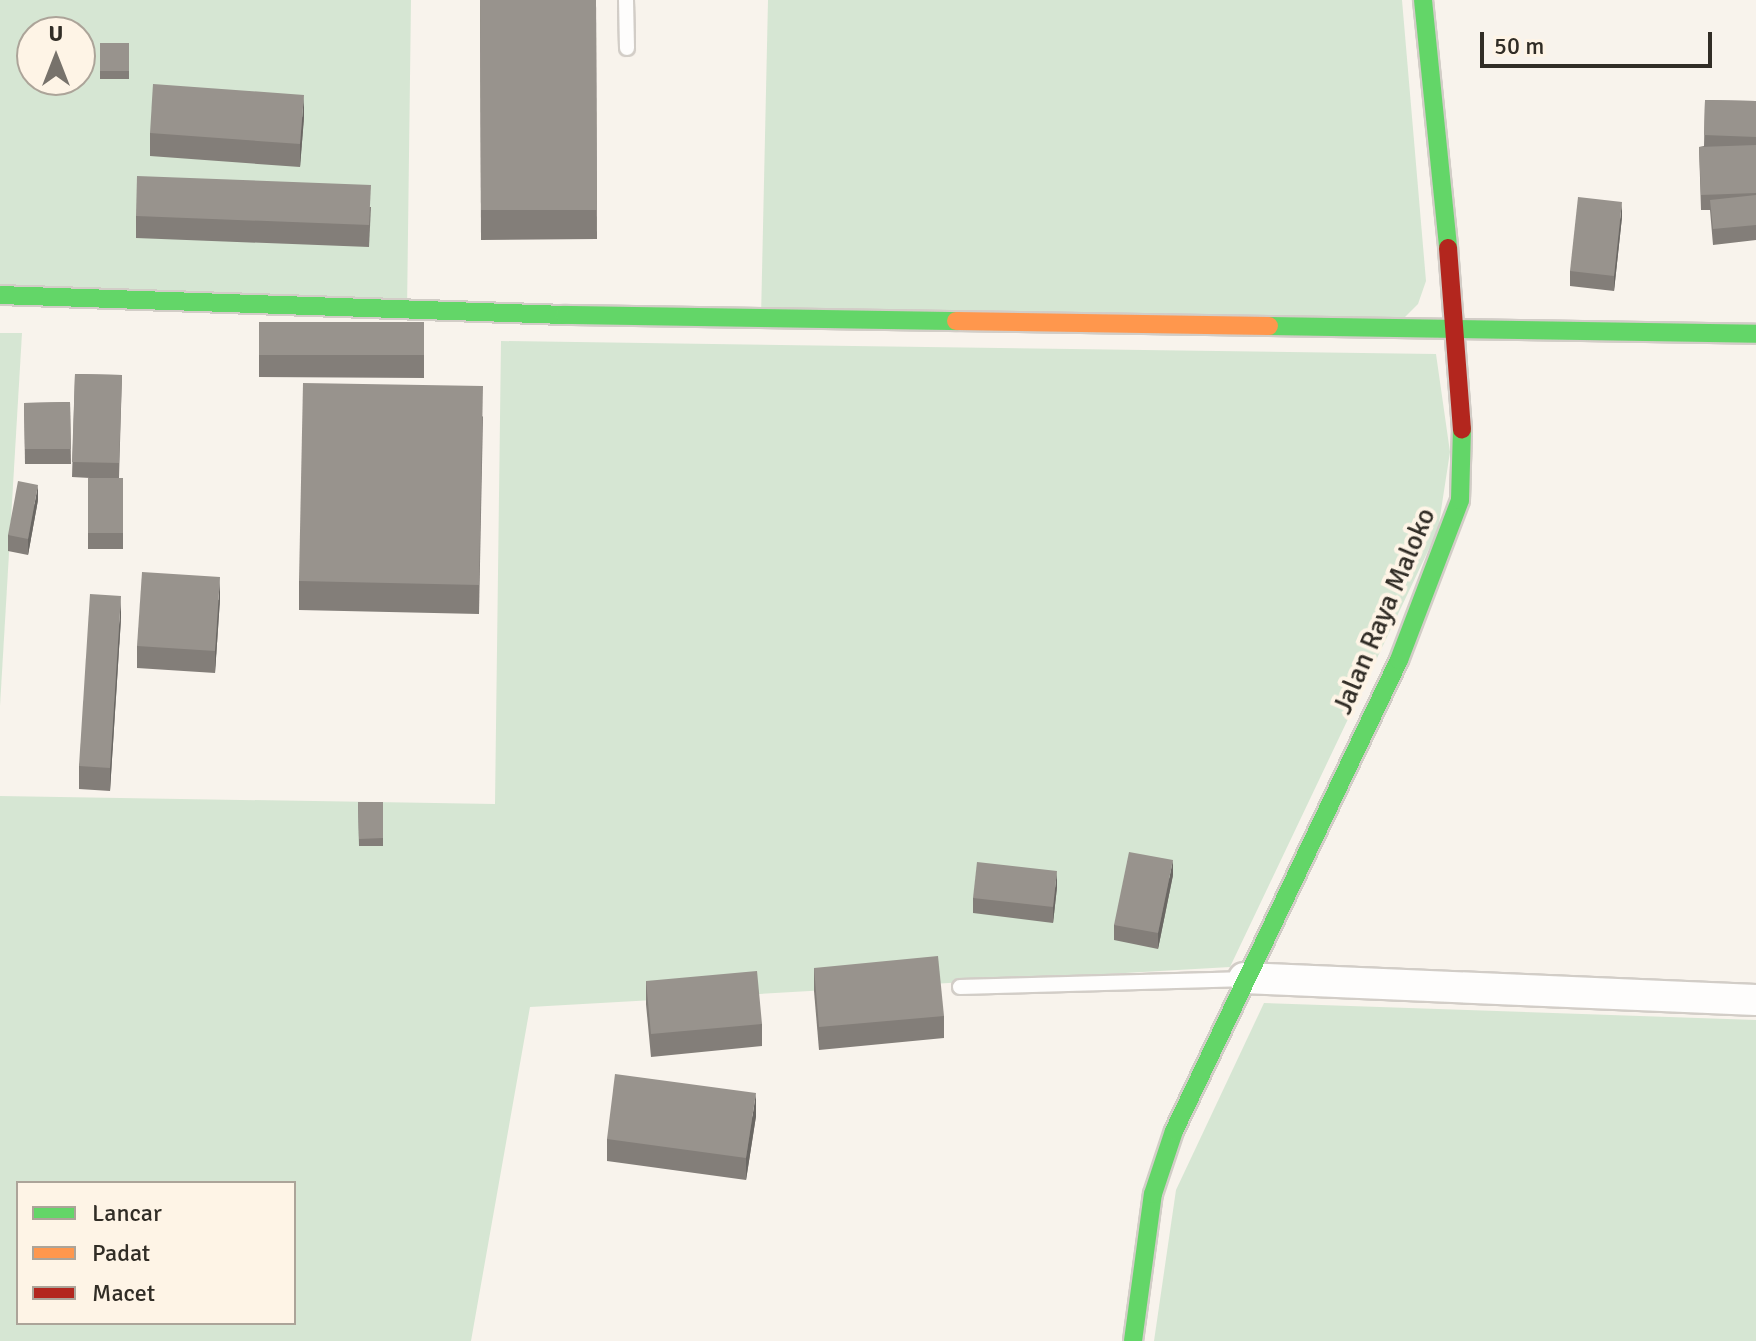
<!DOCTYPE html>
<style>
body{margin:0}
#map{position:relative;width:1756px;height:1341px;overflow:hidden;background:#f8f3ec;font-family:Signika,sans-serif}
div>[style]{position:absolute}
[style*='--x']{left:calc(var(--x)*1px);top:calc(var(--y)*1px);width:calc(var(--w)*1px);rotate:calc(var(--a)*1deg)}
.green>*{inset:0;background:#d6e6d3}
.roads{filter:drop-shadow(2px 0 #d2cdc7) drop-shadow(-2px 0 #d2cdc7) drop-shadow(0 2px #d2cdc7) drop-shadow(0 -2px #d2cdc7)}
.lane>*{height:14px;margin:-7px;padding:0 7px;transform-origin:7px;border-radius:7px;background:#fefdfc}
.street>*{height:30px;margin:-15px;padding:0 15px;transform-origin:15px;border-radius:15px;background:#fefdfc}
.fast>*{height:18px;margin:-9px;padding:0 9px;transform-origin:9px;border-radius:9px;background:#63d668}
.slow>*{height:18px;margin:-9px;padding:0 9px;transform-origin:9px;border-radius:9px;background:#ff974d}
.jam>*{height:18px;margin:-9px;padding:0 9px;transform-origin:9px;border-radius:9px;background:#b3261e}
.wall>*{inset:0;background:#837e79}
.shaded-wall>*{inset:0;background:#6a6763}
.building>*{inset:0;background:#98938d}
span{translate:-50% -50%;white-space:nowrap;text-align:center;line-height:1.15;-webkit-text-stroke:8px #fef4e6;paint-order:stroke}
.street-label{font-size:28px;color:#312d26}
.legend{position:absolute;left:16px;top:1181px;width:280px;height:144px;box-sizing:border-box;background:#fef4e6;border:2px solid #aca499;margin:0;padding:10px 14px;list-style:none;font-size:24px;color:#312d26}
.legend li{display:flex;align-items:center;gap:16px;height:40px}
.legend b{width:40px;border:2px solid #aca499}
.north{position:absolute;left:16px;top:16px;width:80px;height:80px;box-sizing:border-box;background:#fef4e6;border:2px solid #aca499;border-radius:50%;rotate:0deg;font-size:22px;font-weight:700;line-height:32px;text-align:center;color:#312d26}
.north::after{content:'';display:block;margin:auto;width:28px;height:36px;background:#77726b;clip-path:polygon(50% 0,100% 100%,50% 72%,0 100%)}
.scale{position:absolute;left:1480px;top:32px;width:232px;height:36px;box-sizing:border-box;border:4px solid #312d26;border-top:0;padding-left:10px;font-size:24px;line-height:28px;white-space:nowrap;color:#312d26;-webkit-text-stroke:6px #fef4e6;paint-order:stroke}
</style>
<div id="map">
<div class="green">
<div style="clip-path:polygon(evenodd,0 0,411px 0,407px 312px,0 306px,0 0,32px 32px,80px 32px,80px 80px,32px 80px,32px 32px)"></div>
<div style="clip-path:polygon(768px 0,1402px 0,1426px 281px,1418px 304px,1404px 318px,761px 318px)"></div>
<div style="clip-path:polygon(0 333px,22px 333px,0 706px)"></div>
<div style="clip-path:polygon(evenodd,501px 341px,1436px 354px,1450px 452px,1438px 530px,1230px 967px,530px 1007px,471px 1341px,0 1341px,0 796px,495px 804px,501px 341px,18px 1183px,294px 1183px,294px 1323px,18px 1323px,18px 1183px)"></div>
<div style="clip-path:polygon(1264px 1003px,1756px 1020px,1756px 1341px,1154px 1341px,1176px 1190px)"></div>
</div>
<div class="roads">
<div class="lane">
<div style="--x:626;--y:0;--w:48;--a:88.8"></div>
<div style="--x:960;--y:987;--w:279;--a:-1.6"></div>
</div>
<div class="street">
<div style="--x:1244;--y:978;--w:512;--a:2.46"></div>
</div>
<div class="fast">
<div style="--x:1423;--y:0;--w:249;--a:84.2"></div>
<div style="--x:0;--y:295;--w:565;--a:2.03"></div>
<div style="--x:565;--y:315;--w:391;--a:0.9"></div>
<div style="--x:1269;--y:326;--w:487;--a:0.9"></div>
<div style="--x:1133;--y:1341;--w:148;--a:-82.3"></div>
<div style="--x:1153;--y:1194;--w:66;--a:-71.6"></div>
<div style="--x:1174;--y:1131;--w:522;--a:-64.47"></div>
<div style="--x:1399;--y:660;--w:171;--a:-69.1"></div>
<div style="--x:1460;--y:500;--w:71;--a:-88.4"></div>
</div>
<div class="slow">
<div style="--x:956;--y:321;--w:313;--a:0.9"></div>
</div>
<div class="jam">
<div style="--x:1448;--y:248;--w:182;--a:85.6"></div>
</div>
</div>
<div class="wall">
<div style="clip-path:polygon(480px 0,596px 0,597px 239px,481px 240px)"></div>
<div style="clip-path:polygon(100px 43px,129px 43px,129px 79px,100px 79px)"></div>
<div style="clip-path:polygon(1705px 100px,1756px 101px,1756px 240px,1713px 245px,1710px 210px,1701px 210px,1699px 147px,1704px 146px)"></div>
<div style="clip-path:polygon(304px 117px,300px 167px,150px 156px,150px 133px)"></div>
<div style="clip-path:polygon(371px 207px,369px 247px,136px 238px,136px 216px)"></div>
<div style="clip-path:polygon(1622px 217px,1614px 291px,1570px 286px,1570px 271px)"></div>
<div style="clip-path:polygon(259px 322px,424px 322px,424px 378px,259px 377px)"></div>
<div style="clip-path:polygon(75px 374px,122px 375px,119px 478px,123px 478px,123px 549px,88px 549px,88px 478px,90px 478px,72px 477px)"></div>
<div style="clip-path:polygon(70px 402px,71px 464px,25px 464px,24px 403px)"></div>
<div style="clip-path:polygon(483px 416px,479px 614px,299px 610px,299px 581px)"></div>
<div style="clip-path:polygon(38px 500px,28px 555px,8px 551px,8px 535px)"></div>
<div style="clip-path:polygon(220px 599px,215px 673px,137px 668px,137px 646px)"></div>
<div style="clip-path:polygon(121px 618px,110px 791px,79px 789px,79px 766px)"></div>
<div style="clip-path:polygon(358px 802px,383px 802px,383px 846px,359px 846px)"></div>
<div style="clip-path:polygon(1173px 875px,1158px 949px,1114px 940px,1114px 925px)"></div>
<div style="clip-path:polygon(1057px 887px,1053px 923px,973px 913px,973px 898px)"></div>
<div style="clip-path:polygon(814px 968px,944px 1016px,944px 1038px,819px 1050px,814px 991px)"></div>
<div style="clip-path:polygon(646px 981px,762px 1024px,762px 1046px,651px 1057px,646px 1004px)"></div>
<div style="clip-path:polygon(756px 1116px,746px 1180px,607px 1161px,607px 1139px)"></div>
</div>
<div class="shaded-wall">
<div style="clip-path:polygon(304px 95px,304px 117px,300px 167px,300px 144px)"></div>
<div style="clip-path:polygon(1622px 202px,1622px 217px,1614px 291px,1614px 276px)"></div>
<div style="clip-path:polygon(38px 485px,38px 500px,28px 555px,28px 539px)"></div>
<div style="clip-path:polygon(220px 577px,220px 599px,215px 673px,215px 651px)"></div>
<div style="clip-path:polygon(121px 596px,121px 618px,110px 791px,110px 768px)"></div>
<div style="clip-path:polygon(1173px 860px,1173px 875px,1158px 949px,1158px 933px)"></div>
<div style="clip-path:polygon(1057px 871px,1057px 887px,1053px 923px,1053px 907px)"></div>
<div style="clip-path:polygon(756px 1093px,756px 1116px,746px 1180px,746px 1158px)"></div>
</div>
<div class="building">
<div style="clip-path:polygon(480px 0,596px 0,597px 210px,481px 210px)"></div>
<div style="clip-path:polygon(100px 43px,129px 43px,129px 71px,100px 71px)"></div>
<div style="clip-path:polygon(153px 84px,304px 95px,300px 144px,150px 133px)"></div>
<div style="clip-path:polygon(1705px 100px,1756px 101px,1756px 137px,1704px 135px)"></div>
<div style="clip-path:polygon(1756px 145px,1756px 193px,1701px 195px,1699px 147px)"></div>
<div style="clip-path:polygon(137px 176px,371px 185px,369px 225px,136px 216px)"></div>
<div style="clip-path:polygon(1756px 195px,1756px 225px,1713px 229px,1710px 200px)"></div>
<div style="clip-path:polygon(1578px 197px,1622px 202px,1614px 276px,1570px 271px)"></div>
<div style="clip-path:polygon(259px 322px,424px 322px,424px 355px,259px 355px)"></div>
<div style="clip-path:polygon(75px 374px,122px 375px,119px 463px,72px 462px)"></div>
<div style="clip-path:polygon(303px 383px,483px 386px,479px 585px,299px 581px)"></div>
<div style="clip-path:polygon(70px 402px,71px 449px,25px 449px,24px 403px)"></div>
<div style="clip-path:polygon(88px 478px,123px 478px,123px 533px,88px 533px)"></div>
<div style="clip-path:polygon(18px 481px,38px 485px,28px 539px,8px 535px)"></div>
<div style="clip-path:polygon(142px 572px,220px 577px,215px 651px,137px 646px)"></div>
<div style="clip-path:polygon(90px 594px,121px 596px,110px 768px,79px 766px)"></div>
<div style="clip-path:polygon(358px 802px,383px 802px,383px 838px,359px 839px)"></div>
<div style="clip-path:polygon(1129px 852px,1173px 860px,1158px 933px,1114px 925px)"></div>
<div style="clip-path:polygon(977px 862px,1057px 871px,1053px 907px,973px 898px)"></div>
<div style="clip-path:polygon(938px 956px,944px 1016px,819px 1027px,814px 968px)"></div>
<div style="clip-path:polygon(757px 971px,762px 1024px,651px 1034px,646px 981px)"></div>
<div style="clip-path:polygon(615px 1074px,756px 1093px,746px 1158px,607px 1139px)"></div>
</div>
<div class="street-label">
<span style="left:1384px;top:611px;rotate:-67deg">Jalan Raya Maloko</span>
</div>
<ul class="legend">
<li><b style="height:10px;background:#63d668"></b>Lancar</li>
<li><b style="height:10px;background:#ff974d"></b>Padat</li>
<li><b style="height:10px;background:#b3261e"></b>Macet</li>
</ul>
<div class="north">U</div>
<div class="scale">50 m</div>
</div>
